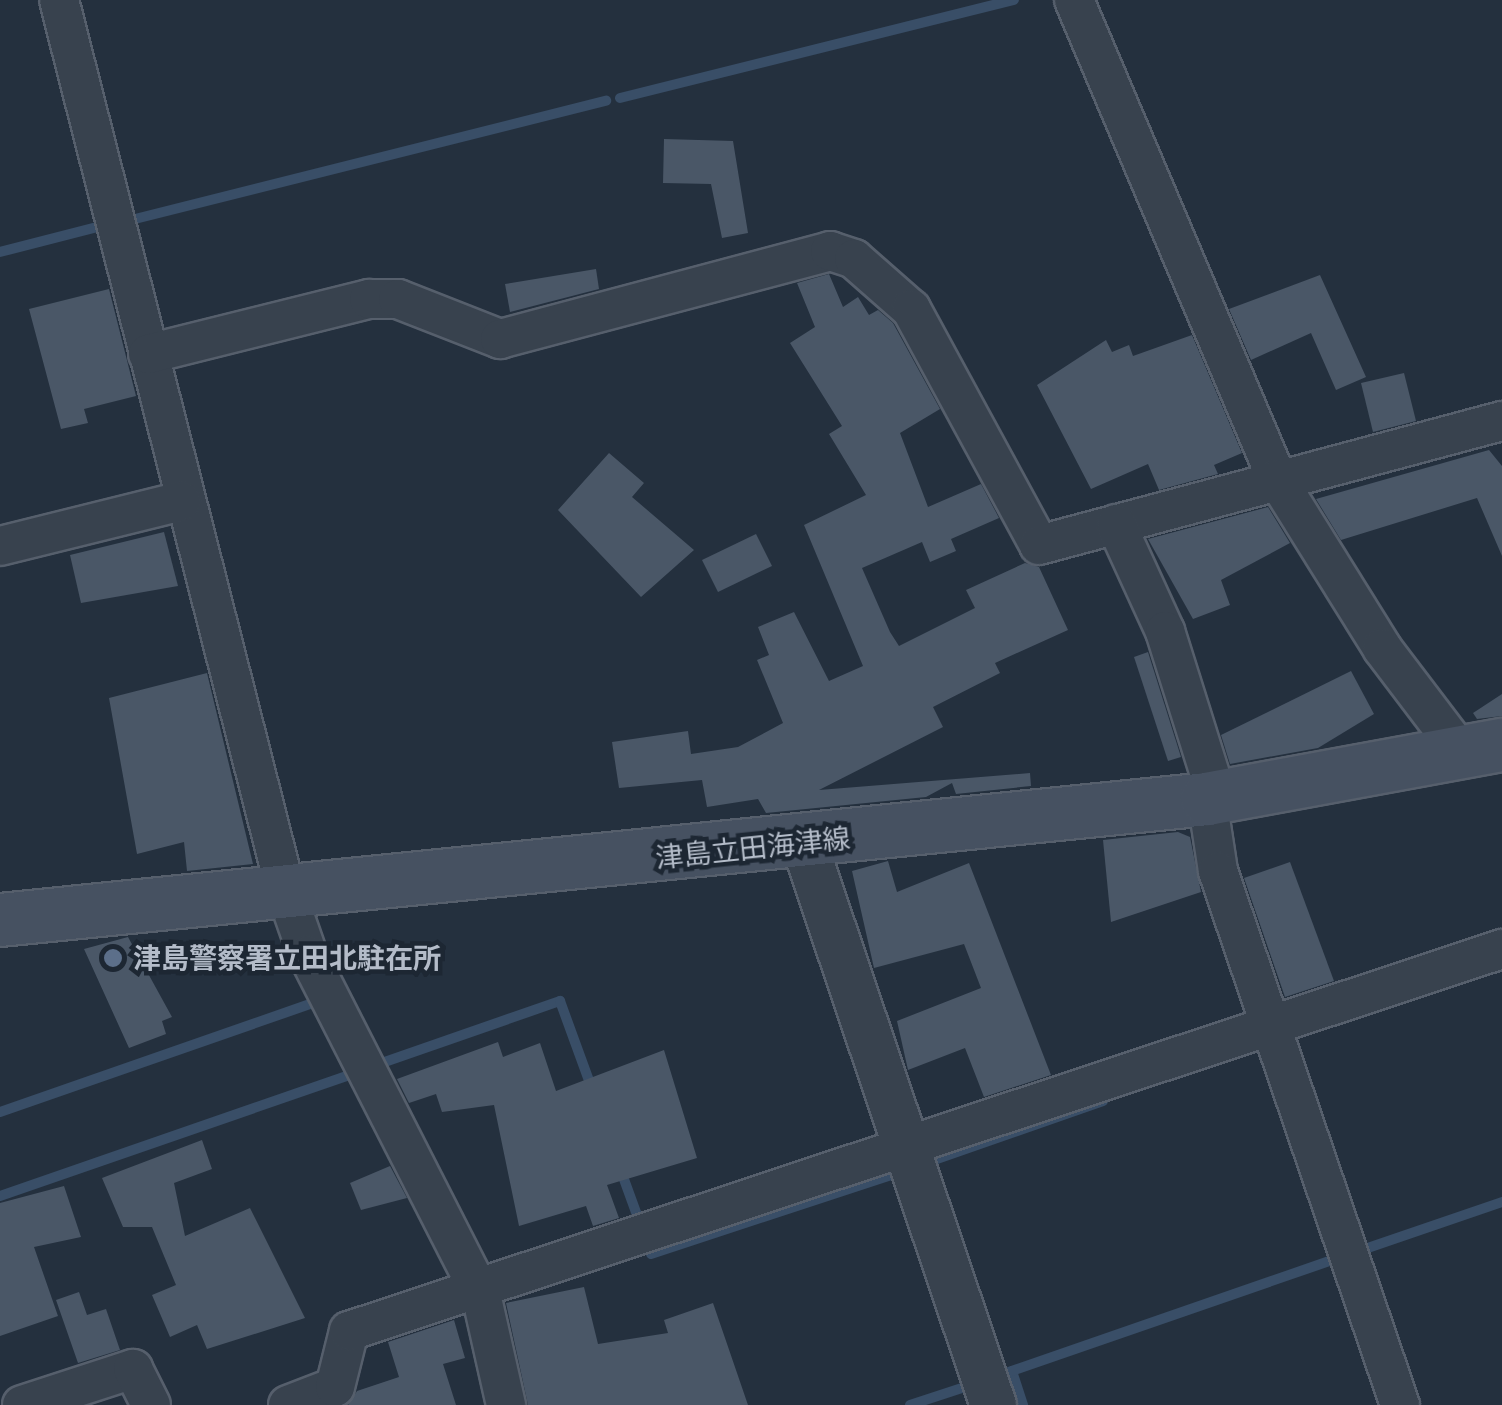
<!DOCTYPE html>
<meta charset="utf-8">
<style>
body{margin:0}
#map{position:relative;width:1502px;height:1405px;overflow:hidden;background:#24303e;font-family:"Public Sans","Noto Sans JP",sans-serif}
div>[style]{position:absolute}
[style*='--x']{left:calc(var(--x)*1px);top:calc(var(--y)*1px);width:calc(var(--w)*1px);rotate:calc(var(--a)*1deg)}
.stream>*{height:10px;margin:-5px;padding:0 5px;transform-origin:5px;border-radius:5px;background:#394e67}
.building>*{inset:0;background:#4a5767}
.roads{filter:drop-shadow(2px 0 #565f6c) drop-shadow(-2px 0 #565f6c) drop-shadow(0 2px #565f6c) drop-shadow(0 -2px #565f6c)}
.minor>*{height:38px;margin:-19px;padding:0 19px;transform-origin:19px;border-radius:19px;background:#38424e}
.tertiary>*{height:45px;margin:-22.5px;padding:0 22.5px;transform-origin:22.5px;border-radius:22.5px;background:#38424e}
.secondary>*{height:52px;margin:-26px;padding:0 26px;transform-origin:26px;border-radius:26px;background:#465161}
.dots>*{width:28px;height:28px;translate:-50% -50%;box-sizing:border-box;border:5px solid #1d2733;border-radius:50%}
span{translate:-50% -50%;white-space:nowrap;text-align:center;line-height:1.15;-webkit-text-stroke:9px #1d2733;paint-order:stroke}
.street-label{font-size:28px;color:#b4bcc9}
.poi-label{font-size:28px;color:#b4bcc9;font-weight:700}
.left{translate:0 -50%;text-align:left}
</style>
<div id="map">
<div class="stream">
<div style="--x:620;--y:98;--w:406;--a:-14"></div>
<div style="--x:131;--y:220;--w:490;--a:-14.1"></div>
<div style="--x:0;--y:252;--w:108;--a:-14.4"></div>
<div style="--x:376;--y:1065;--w:195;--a:-19.2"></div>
<div style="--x:560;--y:1001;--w:94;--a:70"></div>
<div style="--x:0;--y:1112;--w:338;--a:-19.2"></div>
<div style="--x:934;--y:1160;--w:179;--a:-19.2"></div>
<div style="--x:621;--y:1171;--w:59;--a:70"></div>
<div style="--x:0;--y:1196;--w:376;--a:-19.1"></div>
<div style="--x:1356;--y:1252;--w:154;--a:-18.9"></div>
<div style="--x:651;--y:1254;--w:253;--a:-18.2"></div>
<div style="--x:1012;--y:1371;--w:36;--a:72"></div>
<div style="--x:1006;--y:1373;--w:355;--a:-19.1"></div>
<div style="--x:910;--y:1405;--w:61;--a:-18.1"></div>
</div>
<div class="building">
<div style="clip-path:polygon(664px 139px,733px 141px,748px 233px,722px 238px,711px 184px,663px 183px)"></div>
<div style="clip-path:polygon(596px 269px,599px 289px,510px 312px,505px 284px)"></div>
<div style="clip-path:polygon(829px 274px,843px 307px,858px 297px,869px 315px,878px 310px,893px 323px,940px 409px,900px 433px,928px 507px,981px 484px,999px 518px,951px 539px,956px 551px,930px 562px,922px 542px,862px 568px,890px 632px,899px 646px,975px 608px,966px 590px,1025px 563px,1039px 567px,1068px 630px,995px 663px,1000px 673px,933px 707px,943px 727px,819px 790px,1030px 773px,1031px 786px,956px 794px,952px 783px,926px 797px,766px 813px,758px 799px,707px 807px,702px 780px,619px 788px,612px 742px,688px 731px,691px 754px,738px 747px,783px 723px,757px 660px,769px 655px,758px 627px,794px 612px,829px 681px,863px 666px,804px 525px,866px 495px,829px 434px,842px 426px,790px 343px,815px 327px,797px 283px)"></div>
<div style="clip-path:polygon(1320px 275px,1366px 377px,1336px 390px,1311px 333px,1251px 360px,1229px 309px)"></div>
<div style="clip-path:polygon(109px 289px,136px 396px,84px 409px,88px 423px,61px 429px,29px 309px)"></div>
<div style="clip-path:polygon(1192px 335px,1242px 453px,1214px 465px,1218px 474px,1159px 490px,1148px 464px,1091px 489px,1037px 385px,1106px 340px,1112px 352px,1129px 345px,1133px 356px)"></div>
<div style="clip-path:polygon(1404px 373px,1416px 421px,1373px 432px,1361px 383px)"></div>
<div style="clip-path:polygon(1489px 450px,1502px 466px,1502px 556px,1477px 498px,1341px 540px,1316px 499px)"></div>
<div style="clip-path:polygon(609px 453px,644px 483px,632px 497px,694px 550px,641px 597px,558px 510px)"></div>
<div style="clip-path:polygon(1268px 507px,1290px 543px,1221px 580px,1230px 605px,1193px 619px,1148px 539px)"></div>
<div style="clip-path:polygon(164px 532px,178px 586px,81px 603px,70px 555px)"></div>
<div style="clip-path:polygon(756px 534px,772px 566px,718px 592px,702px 560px)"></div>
<div style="clip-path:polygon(1148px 652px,1181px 757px,1168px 761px,1134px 657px)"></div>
<div style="clip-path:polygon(1351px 671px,1374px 714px,1318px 748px,1230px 764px,1221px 735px)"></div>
<div style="clip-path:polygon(207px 673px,253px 864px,187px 871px,184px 842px,137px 854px,109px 698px)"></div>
<div style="clip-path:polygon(1502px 694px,1502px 716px,1477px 719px,1473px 713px)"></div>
<div style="clip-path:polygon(1178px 832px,1190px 837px,1201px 892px,1111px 922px,1103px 840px)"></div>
<div style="clip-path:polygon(888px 861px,897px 892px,969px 863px,1051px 1075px,984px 1097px,965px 1048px,908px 1070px,897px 1021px,981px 988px,964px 944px,874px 968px,852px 871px)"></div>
<div style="clip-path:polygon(1290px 862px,1334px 981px,1285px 997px,1244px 878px)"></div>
<div style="clip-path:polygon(128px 937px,172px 1017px,162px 1021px,166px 1034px,129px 1048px,84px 949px)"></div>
<div style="clip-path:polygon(498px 1042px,503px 1057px,540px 1043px,556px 1091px,664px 1050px,697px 1158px,607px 1185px,619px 1218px,593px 1226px,586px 1206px,519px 1226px,494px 1105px,442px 1112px,436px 1094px,409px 1103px,397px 1079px)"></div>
<div style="clip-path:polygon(202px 1140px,212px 1169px,174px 1183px,185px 1236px,250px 1208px,305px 1318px,207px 1349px,197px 1325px,170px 1337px,152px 1295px,176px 1285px,152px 1227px,123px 1227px,102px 1178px)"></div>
<div style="clip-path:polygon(390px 1166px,407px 1198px,361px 1210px,350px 1183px)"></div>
<div style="clip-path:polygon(64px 1186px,81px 1237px,34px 1247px,58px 1316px,0 1336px,0 1203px)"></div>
<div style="clip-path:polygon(584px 1287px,598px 1344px,668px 1333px,664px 1320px,713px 1303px,748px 1405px,528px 1405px,506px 1303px)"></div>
<div style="clip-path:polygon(79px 1292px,87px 1315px,106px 1309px,120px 1350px,78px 1363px,56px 1300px)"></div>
<div style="clip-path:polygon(454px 1320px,465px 1358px,443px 1364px,456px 1405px,348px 1405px,357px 1391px,399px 1377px,388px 1342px)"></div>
</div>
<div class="roads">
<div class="minor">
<div style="--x:59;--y:0;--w:920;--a:75.72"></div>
<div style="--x:286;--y:892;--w:67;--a:70.8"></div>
<div style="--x:308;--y:955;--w:381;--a:63"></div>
<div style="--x:481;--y:1294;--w:114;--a:77.3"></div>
<div style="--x:1074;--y:0;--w:520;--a:67.03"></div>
<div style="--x:1277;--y:479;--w:199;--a:58.1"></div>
<div style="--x:1382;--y:648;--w:131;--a:52.8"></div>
<div style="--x:148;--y:354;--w:228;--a:-14"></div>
<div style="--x:369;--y:299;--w:29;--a:0"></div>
<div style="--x:398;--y:299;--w:110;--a:21.4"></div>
<div style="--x:500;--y:339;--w:342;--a:-14.9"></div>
<div style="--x:830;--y:251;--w:25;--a:18"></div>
<div style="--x:854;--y:259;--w:76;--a:41.3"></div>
<div style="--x:911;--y:309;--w:268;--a:61.5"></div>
<div style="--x:1039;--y:545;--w:479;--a:-15"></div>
<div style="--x:1116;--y:524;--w:118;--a:65.4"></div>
<div style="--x:1165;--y:631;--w:174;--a:72.6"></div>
<div style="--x:0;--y:546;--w:187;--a:-13.9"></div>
<div style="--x:1207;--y:799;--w:73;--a:81.3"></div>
<div style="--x:1218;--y:871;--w:564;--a:71.18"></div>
<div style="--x:22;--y:1405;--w:117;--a:-18"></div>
<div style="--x:133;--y:1369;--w:40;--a:63.4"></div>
<div style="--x:288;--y:1405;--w:50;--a:-21"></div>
<div style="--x:335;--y:1387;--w:58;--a:-76"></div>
<div style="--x:349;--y:1331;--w:1215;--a:-18.33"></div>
</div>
<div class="tertiary">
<div style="--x:804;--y:844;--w:592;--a:71.38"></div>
</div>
<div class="secondary">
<div style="--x:0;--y:920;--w:1213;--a:-5.72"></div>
<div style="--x:1207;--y:799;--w:300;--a:-10.4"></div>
</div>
</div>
<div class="dots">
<div style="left:113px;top:958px;background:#5c6f8a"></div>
</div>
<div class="street-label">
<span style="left:753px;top:848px;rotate:-6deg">津島立田海津線</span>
</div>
<div class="poi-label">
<span class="left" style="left:133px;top:958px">津島警察署立田北駐在所</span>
</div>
</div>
